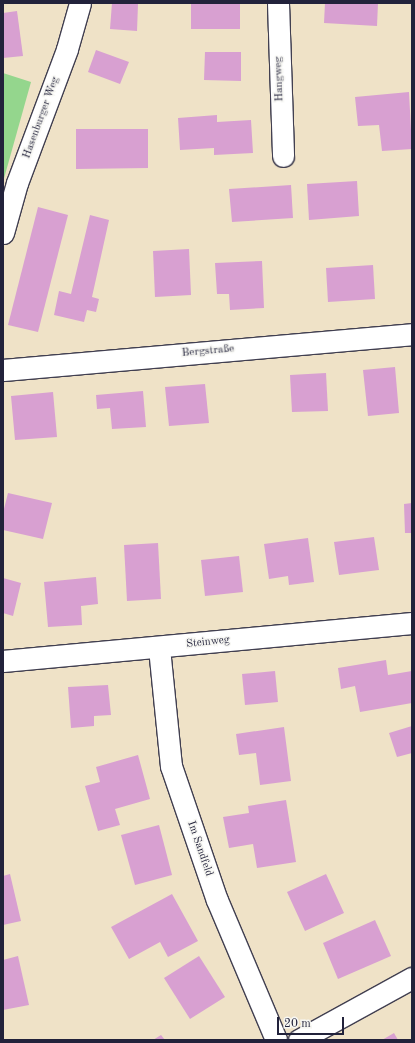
<!DOCTYPE html>
<meta charset="utf-8">
<style>
body{margin:0}
#map{position:relative;width:415px;height:1043px;overflow:hidden;background:#efe2c7;font-family:"Old Standard TT",serif}
div>[style]{position:absolute}
[style*='--x']{left:calc(var(--x)*1px);top:calc(var(--y)*1px);width:calc(var(--w)*1px);rotate:calc(var(--a)*1deg)}
.green>*{inset:0;background:#94d68d}
.building>*{inset:0;background:#d8a0d1}
.roads{filter:drop-shadow(1px 0 #413f50) drop-shadow(-1px 0 #413f50) drop-shadow(0 1px #413f50) drop-shadow(0 -1px #413f50)}
.street>*{height:21px;margin:-10.5px;padding:0 10.5px;transform-origin:10.5px;border-radius:10.5px;background:#fff}
span{translate:-50% -50%;white-space:nowrap;text-align:center;line-height:1.15;-webkit-text-stroke:3px #f6f6f2;paint-order:stroke}
.street-label{font-size:11px;color:#22223b}
.frame{position:absolute;inset:0;border:4px solid #22223b;pointer-events:none}
.scale{position:absolute;left:277px;top:1017px;width:67px;height:18px;box-sizing:border-box;border:2px solid #22223b;border-top:0;padding-left:5px;font-size:12px;line-height:14px;white-space:nowrap;color:#22223b;-webkit-text-stroke:3px #f6f6f2;paint-order:stroke}
</style>
<div id="map">
<div class="green">
<div style="clip-path:polygon(3px 73px,31px 82px,3px 182px)"></div>
</div>
<div class="building">
<div style="clip-path:polygon(112px 3px,138px 4px,137px 31px,110px 29px)"></div>
<div style="clip-path:polygon(191px 3px,240px 3px,240px 29px,191px 29px)"></div>
<div style="clip-path:polygon(325px 3px,378px 3px,377px 26px,324px 23px)"></div>
<div style="clip-path:polygon(17px 11px,23px 56px,3px 58px,3px 13px)"></div>
<div style="clip-path:polygon(96px 50px,129px 62px,120px 84px,88px 72px)"></div>
<div style="clip-path:polygon(205px 52px,241px 52px,241px 81px,204px 80px)"></div>
<div style="clip-path:polygon(409px 92px,412px 149px,382px 151px,379px 125px,358px 126px,355px 97px)"></div>
<div style="clip-path:polygon(217px 115px,217px 122px,251px 120px,253px 153px,214px 155px,214px 148px,180px 150px,178px 118px)"></div>
<div style="clip-path:polygon(76px 129px,148px 129px,148px 168px,76px 169px)"></div>
<div style="clip-path:polygon(357px 181px,359px 216px,309px 220px,307px 184px)"></div>
<div style="clip-path:polygon(291px 185px,293px 218px,232px 222px,229px 189px)"></div>
<div style="clip-path:polygon(38px 207px,68px 215px,38px 332px,8px 325px)"></div>
<div style="clip-path:polygon(90px 215px,109px 220px,92px 297px,99px 299px,96px 312px,87px 310px,84px 322px,54px 315px,59px 291px,71px 294px)"></div>
<div style="clip-path:polygon(189px 249px,191px 295px,155px 297px,153px 251px)"></div>
<div style="clip-path:polygon(262px 261px,264px 308px,230px 310px,229px 294px,217px 294px,215px 263px)"></div>
<div style="clip-path:polygon(373px 265px,375px 299px,328px 302px,326px 268px)"></div>
<div style="clip-path:polygon(395px 367px,399px 413px,368px 416px,363px 370px)"></div>
<div style="clip-path:polygon(326px 373px,328px 411px,292px 412px,290px 375px)"></div>
<div style="clip-path:polygon(205px 384px,209px 423px,169px 426px,165px 387px)"></div>
<div style="clip-path:polygon(143px 391px,146px 427px,112px 429px,110px 408px,97px 409px,96px 395px)"></div>
<div style="clip-path:polygon(53px 392px,57px 437px,15px 440px,11px 396px)"></div>
<div style="clip-path:polygon(8px 493px,52px 503px,43px 539px,3px 530px,3px 513px)"></div>
<div style="clip-path:polygon(412px 503px,412px 533px,405px 533px,404px 504px)"></div>
<div style="clip-path:polygon(374px 537px,379px 570px,339px 575px,334px 542px)"></div>
<div style="clip-path:polygon(308px 538px,314px 582px,289px 585px,288px 576px,269px 579px,264px 544px)"></div>
<div style="clip-path:polygon(158px 543px,161px 599px,127px 601px,124px 545px)"></div>
<div style="clip-path:polygon(239px 556px,243px 592px,205px 596px,201px 560px)"></div>
<div style="clip-path:polygon(96px 577px,98px 604px,81px 606px,82px 625px,48px 627px,44px 582px)"></div>
<div style="clip-path:polygon(3px 578px,21px 583px,13px 616px,3px 613px)"></div>
<div style="clip-path:polygon(386px 660px,388px 675px,412px 671px,412px 703px,360px 712px,355px 686px,341px 689px,338px 668px)"></div>
<div style="clip-path:polygon(275px 671px,278px 702px,245px 705px,242px 674px)"></div>
<div style="clip-path:polygon(108px 685px,111px 715px,94px 716px,94px 726px,71px 728px,68px 687px)"></div>
<div style="clip-path:polygon(412px 726px,412px 753px,397px 757px,389px 733px)"></div>
<div style="clip-path:polygon(284px 727px,291px 781px,260px 785px,256px 753px,239px 755px,236px 734px)"></div>
<div style="clip-path:polygon(138px 755px,150px 799px,115px 809px,120px 825px,98px 831px,85px 786px,100px 782px,96px 767px)"></div>
<div style="clip-path:polygon(286px 800px,296px 862px,257px 868px,253px 844px,229px 848px,223px 817px,249px 813px,248px 806px)"></div>
<div style="clip-path:polygon(159px 825px,172px 875px,135px 885px,121px 835px)"></div>
<div style="clip-path:polygon(10px 874px,21px 921px,3px 925px,3px 876px)"></div>
<div style="clip-path:polygon(326px 874px,344px 913px,305px 931px,287px 892px)"></div>
<div style="clip-path:polygon(172px 894px,198px 941px,168px 957px,160px 942px,129px 959px,111px 927px)"></div>
<div style="clip-path:polygon(375px 920px,391px 956px,338px 979px,323px 943px)"></div>
<div style="clip-path:polygon(18px 956px,29px 1005px,3px 1010px,3px 960px)"></div>
<div style="clip-path:polygon(199px 956px,225px 997px,190px 1019px,164px 978px)"></div>
<div style="clip-path:polygon(394px 1033px,398px 1040px,382px 1040px)"></div>
<div style="clip-path:polygon(161px 1035px,165px 1040px,153px 1040px)"></div>
</div>
<div class="roads">
<div class="street">
<div style="--x:278;--y:3;--w:153;--a:88.1"></div>
<div style="--x:3;--y:233;--w:52;--a:-74.4"></div>
<div style="--x:17;--y:183;--w:143;--a:-69.5"></div>
<div style="--x:67;--y:49;--w:48;--a:-74.2"></div>
<div style="--x:3;--y:370;--w:411;--a:-5"></div>
<div style="--x:159;--y:648;--w:119;--a:84.2"></div>
<div style="--x:171;--y:766;--w:142;--a:71.1"></div>
<div style="--x:217;--y:900;--w:152;--a:67.1"></div>
<div style="--x:3;--y:661;--w:411;--a:-5.3"></div>
<div style="--x:299;--y:1040;--w:129;--a:-28.8"></div>
</div>
</div>
<div class="street-label">
<span style="left:280px;top:79px;rotate:-92deg">Hangweg</span>
<span style="left:42px;top:118px;rotate:-70deg">Hasenburger Weg</span>
<span style="left:208px;top:352px;rotate:-5deg">Bergstraße</span>
<span style="left:208px;top:643px;rotate:-6deg">Steinweg</span>
<span style="left:199px;top:849px;rotate:71deg">Im Sandfeld</span>
</div>
<div class="frame"></div>
<div class="scale">20 m</div>
</div>
